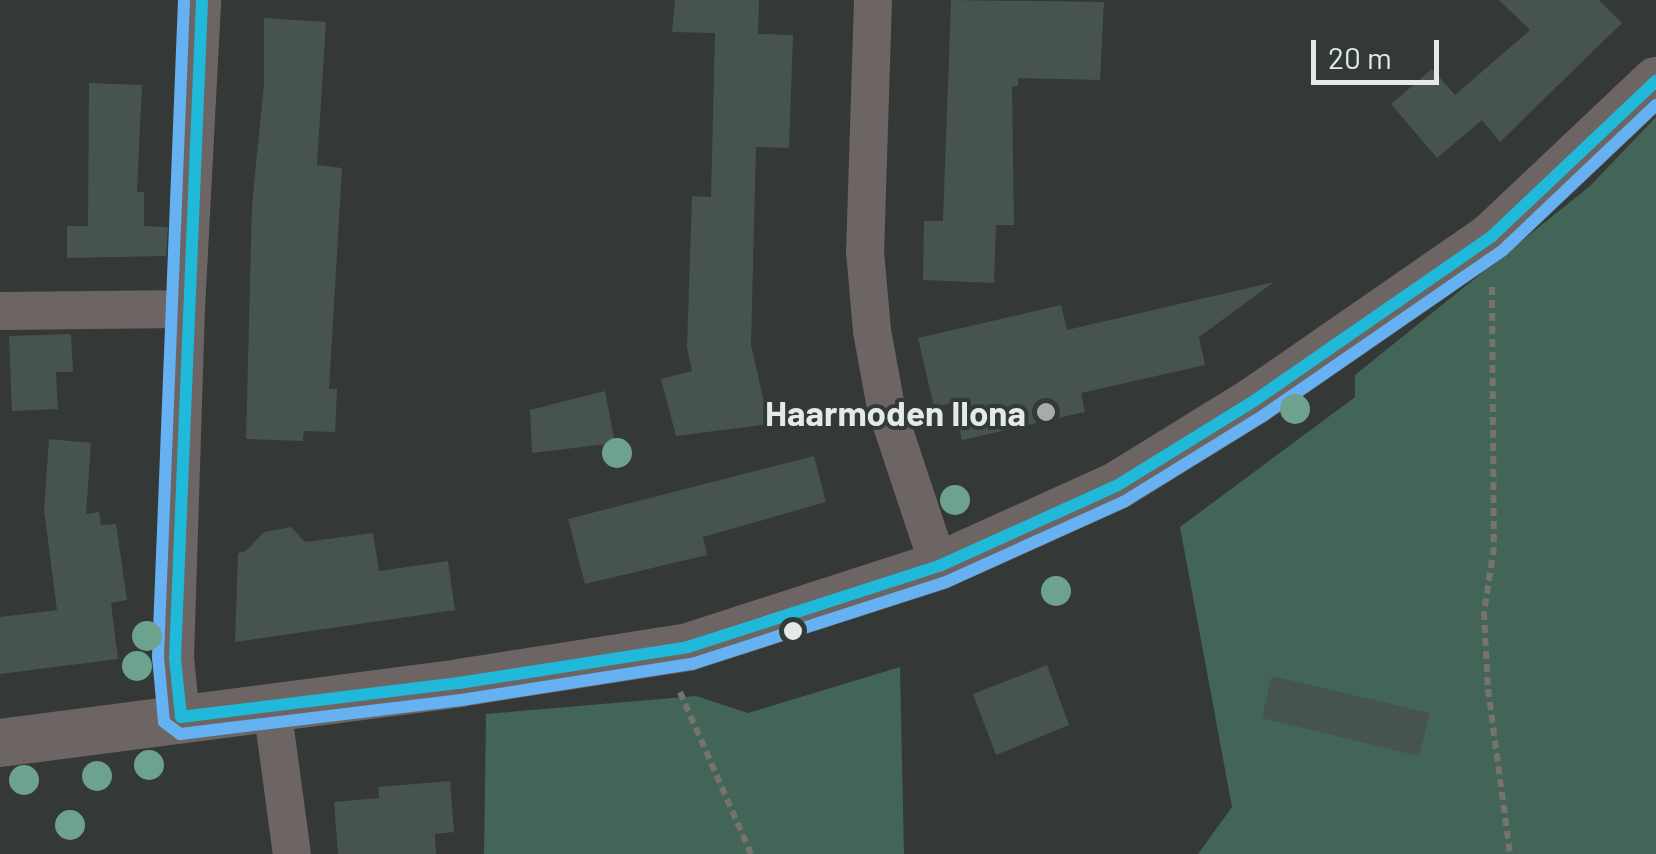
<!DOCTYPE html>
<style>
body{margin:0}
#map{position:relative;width:1656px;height:854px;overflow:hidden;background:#343836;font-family:Barlow,sans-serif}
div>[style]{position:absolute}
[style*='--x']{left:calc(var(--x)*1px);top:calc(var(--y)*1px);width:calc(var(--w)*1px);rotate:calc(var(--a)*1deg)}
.green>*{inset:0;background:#436558}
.building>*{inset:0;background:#47534f}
.path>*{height:6px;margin-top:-3px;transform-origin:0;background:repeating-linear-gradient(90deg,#757270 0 8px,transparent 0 13px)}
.minor>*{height:38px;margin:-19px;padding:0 19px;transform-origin:19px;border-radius:19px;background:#6c6563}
.tertiary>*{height:48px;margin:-24px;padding:0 24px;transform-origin:24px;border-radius:24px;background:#6c6563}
.bus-1>*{height:12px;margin:-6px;padding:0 6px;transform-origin:6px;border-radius:6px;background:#20b9da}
.bus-2>*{height:12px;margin:-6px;padding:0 6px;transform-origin:6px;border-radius:6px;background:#66b1f2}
.trees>*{width:30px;height:30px;margin:-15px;border-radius:50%;background:#6da28e}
.dots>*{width:28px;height:28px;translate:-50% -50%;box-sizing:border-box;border:5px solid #323a37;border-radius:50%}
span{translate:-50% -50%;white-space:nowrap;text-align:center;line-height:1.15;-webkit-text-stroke:8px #323a37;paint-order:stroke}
.poi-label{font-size:35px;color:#e5e9e7;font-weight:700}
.right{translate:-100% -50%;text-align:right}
.scale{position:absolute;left:1311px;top:40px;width:128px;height:45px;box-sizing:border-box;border:5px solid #e5e9e7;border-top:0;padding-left:12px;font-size:30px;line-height:35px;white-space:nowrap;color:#e5e9e7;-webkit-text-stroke:8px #323a37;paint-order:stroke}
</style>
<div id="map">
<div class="green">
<div style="clip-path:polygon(1656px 117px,1656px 854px,1198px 854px,1232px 807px,1180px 527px,1355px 397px,1355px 375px,1590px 186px)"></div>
<div style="clip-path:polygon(900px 667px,904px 854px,484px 854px,486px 714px,696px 696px,748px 713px)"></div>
</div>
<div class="building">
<div style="clip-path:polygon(675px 0,759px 0,758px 34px,793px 35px,789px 148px,756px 147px,751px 345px,769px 424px,676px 436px,661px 379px,692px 371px,687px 347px,692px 196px,711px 197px,715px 33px,672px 32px)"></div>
<div style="clip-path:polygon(951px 0,1104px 2px,1100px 80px,1018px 78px,1018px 86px,1012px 86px,1014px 225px,996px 225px,994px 283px,923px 280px,924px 221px,943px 221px)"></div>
<div style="clip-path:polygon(1499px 0,1599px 0,1622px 23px,1500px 142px,1482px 120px,1437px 158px,1391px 104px,1432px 69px,1455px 95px,1530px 30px)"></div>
<div style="clip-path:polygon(264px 18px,326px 22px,317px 165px,342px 168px,329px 389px,337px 389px,335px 432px,304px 431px,303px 441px,246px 439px,252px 205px,264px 84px)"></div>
<div style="clip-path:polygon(89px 83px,142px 85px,137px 192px,144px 192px,144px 226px,168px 227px,166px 256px,67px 258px,67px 226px,88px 226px)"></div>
<div style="clip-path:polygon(1274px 282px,1199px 337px,1205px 365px,1081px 393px,1085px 412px,962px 440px,953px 403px,934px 407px,918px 338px,1061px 305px,1067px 330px)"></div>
<div style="clip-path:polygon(71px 334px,73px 372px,56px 372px,58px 409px,12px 411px,9px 336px)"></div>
<div style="clip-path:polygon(605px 391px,615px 443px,532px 453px,530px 410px)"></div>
<div style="clip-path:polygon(49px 439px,91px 443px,86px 514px,99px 512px,101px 525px,116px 524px,127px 600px,111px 603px,118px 659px,0 674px,0 617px,57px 610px,44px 510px)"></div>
<div style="clip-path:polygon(814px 456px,826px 502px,703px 537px,707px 555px,585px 584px,568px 519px)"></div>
<div style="clip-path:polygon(291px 527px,305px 542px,373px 533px,379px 571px,448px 561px,455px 610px,235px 642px,238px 553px,246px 551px,264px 532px)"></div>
<div style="clip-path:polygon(1047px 665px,1069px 725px,996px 755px,973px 694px)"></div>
<div style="clip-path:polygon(1272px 676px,1430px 713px,1419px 756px,1262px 718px)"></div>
<div style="clip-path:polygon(450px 781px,454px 832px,435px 834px,436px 854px,338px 854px,334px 802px,379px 798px,378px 787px)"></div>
</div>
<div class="path">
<div style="--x:1492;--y:287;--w:260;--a:89.6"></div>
<div style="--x:1494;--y:547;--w:66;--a:98.7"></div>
<div style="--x:1484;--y:612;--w:77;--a:87"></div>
<div style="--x:1488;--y:689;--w:166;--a:82.4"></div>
<div style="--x:680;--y:692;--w:177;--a:66.3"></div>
</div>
<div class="minor">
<div style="--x:873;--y:0;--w:251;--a:91.8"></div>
<div style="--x:865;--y:251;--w:80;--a:85"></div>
<div style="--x:872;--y:331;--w:77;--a:79.6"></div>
<div style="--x:886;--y:407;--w:168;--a:71.6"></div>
<div style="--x:0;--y:311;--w:186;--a:-0.6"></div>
<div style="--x:272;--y:707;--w:148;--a:82.3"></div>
<div style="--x:181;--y:717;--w:59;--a:-95.8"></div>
<div style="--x:175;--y:658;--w:349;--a:-88.2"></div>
<div style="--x:186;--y:309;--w:309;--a:-87"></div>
</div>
<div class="tertiary">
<div style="--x:0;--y:743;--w:463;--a:-7.4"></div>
<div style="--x:459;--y:683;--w:232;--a:-8.9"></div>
<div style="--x:688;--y:647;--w:264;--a:-17.9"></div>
<div style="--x:939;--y:566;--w:196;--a:-24.3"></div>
<div style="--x:1118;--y:485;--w:160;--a:-31.7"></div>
<div style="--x:1254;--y:401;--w:290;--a:-34.7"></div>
<div style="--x:1492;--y:236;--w:226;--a:-43.4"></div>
</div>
<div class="bus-1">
<div style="--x:202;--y:0;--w:659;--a:92.35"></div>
<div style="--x:175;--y:658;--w:59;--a:84.2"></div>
<div style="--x:181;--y:717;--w:280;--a:-7"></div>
<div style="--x:459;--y:683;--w:232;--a:-8.9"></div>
<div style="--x:688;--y:647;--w:264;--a:-17.9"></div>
<div style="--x:939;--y:566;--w:196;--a:-24.3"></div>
<div style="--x:1118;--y:485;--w:160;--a:-31.7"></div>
<div style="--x:1254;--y:401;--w:290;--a:-34.7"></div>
<div style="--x:1492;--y:236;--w:226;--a:-43.4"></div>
</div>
<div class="bus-2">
<div style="--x:184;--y:0;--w:658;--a:92.27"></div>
<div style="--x:158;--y:657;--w:65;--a:84.7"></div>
<div style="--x:164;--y:722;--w:20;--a:37"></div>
<div style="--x:180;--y:734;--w:283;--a:-6.9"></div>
<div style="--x:461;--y:700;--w:234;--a:-8.9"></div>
<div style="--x:692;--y:664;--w:267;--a:-17.9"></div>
<div style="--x:946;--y:582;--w:196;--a:-24.3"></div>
<div style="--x:1125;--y:501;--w:163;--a:-31.7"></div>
<div style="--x:1264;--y:415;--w:290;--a:-34.6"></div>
<div style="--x:1503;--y:250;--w:211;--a:-43.5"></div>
</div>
<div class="trees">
<div style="left:1295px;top:409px"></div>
<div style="left:617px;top:453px"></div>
<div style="left:955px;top:500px"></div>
<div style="left:1056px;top:591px"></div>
<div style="left:147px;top:636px"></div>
<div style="left:137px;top:666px"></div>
<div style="left:149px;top:765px"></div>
<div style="left:97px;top:776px"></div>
<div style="left:24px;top:780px"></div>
<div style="left:70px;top:825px"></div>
</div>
<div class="dots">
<div style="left:1046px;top:412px;background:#a7aba9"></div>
<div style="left:793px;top:631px;background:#e5e9e7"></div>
</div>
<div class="poi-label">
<span class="right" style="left:1026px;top:412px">Haarmoden Ilona</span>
</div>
<div class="scale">20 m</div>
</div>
